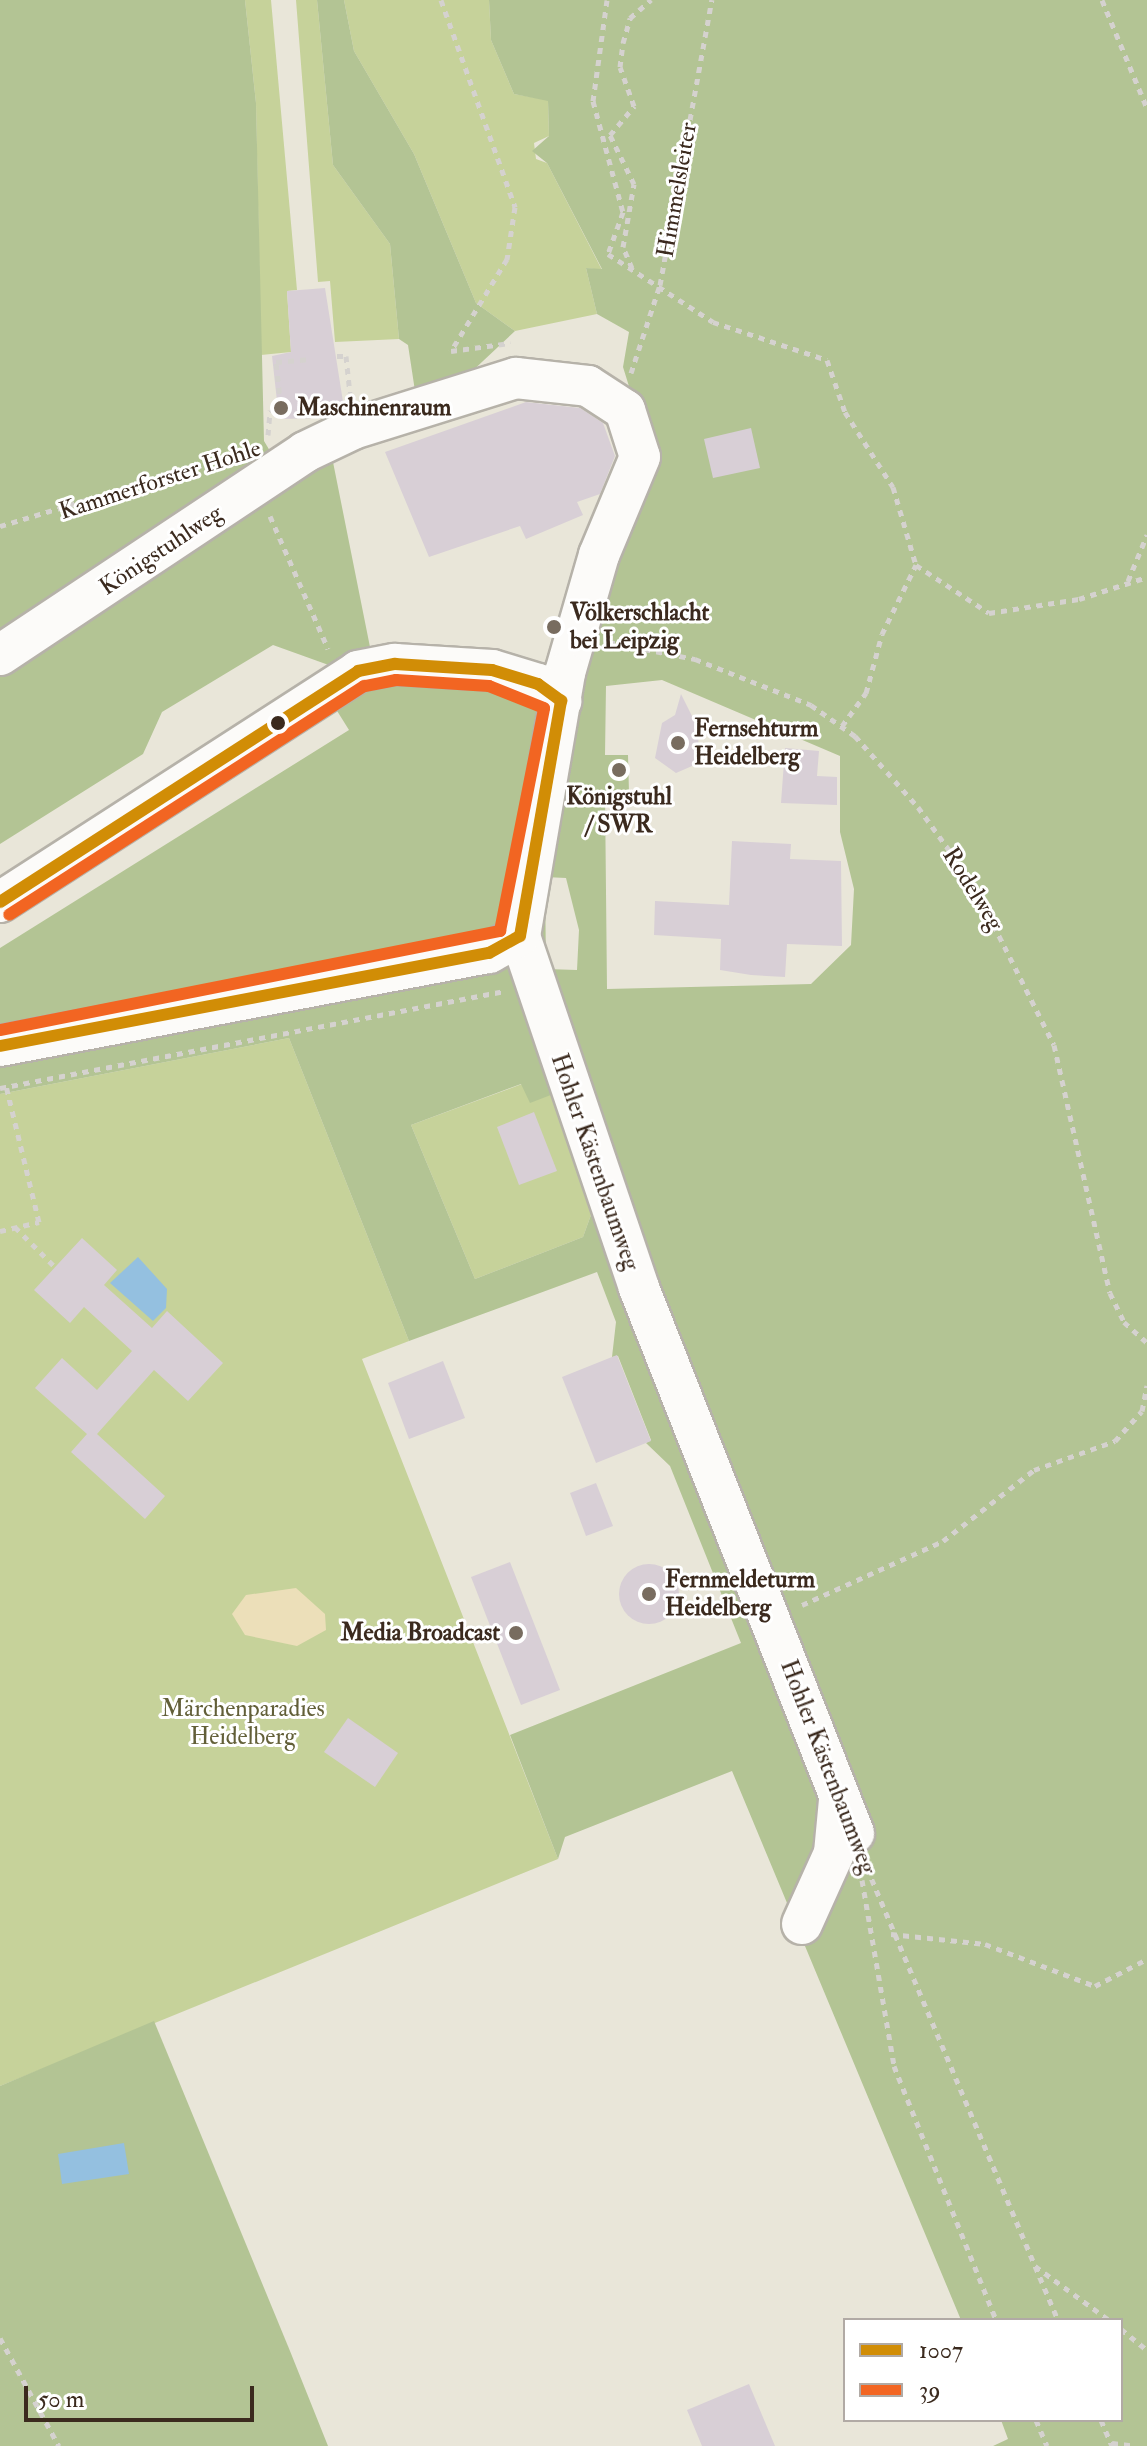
<!DOCTYPE html>
<meta charset="utf-8">
<style>
body{margin:0}
#map{position:relative;width:1147px;height:2446px;overflow:hidden;background:#e9e6d9;font-family:"IM FELL Double Pica",serif}
div>[style]{position:absolute}
[style*='--x']{left:calc(var(--x)*1px);top:calc(var(--y)*1px);width:calc(var(--w)*1px);rotate:calc(var(--a)*1deg)}
.green>*{inset:0;background:#c6d29a}
.forest>*{inset:0;background:#b3c494}
.sand>*{inset:0;background:#ecdfb9}
.water>*{inset:0;background:#94c0e0}
.building>*{inset:0;background:#d8cfd6}
.round{border-radius:50%}
.path>*{height:5px;margin-top:-2.5px;transform-origin:0;background:repeating-linear-gradient(90deg,#d5d2cf 0 6px,transparent 0 12px)}
.roads{filter:drop-shadow(2px 0 #b6b2a9) drop-shadow(-2px 0 #b6b2a9) drop-shadow(0 2px #b6b2a9) drop-shadow(0 -2px #b6b2a9)}
.minor>*{height:40px;margin:-20px;padding:0 20px;transform-origin:20px;border-radius:20px;background:#fcfbf9}
.bus-1>*{height:12px;margin:-6px;padding:0 6px;transform-origin:6px;border-radius:6px;background:#d18d06}
.bus-2>*{height:12px;margin:-6px;padding:0 6px;transform-origin:6px;border-radius:6px;background:#f26522}
.dots>*{width:22px;height:22px;translate:-50% -50%;box-sizing:border-box;border:4px solid #fff;border-radius:50%}
span{translate:-50% -50%;white-space:nowrap;text-align:center;line-height:1.15;-webkit-text-stroke:6px #fff;paint-order:stroke}
.street-label{font-size:24px;color:#3b2a1e}
.poi-label{font-size:24px;color:#3b2a1e;font-weight:700}
.left{translate:0 -50%;text-align:left}
.right{translate:-100% -50%;text-align:right}
.park-label{font-size:24px;color:#625f38}
.legend{position:absolute;left:843px;top:2318px;width:280px;height:104px;box-sizing:border-box;background:#fff;border:2px solid #b1aaa5;margin:0;padding:10px 14px;list-style:none;font-size:24px;color:#3b2a1e}
.legend li{display:flex;align-items:center;gap:16px;height:40px}
.legend b{width:40px;border:2px solid #b1aaa5}
.scale{position:absolute;left:24px;top:2386px;width:230px;height:36px;box-sizing:border-box;border:4px solid #3b2a1e;border-top:0;padding-left:10px;font-size:24px;line-height:28px;white-space:nowrap;color:#3b2a1e;-webkit-text-stroke:6px #fff;paint-order:stroke}
</style>
<div id="map">
<div class="green">
<div style="clip-path:polygon(245px 0,271px 0,297px 290px,287px 291px,291px 352px,261px 355px,256px 103px)"></div>
<div style="clip-path:polygon(296px 0,317px 0,333px 165px,390px 244px,399px 339px,335px 342px,330px 281px,318px 282px)"></div>
<div style="clip-path:polygon(344px 0,489px 0,491px 40px,514px 94px,548px 100px,549px 136px,534px 143px,536px 159px,547px 163px,602px 270px,586px 268px,597px 314px,515px 331px,476px 303px,414px 154px,354px 51px)"></div>
<div style="clip-path:polygon(289px 1038px,409px 1341px,362px 1359px,558px 1859px,0 2086px,0 1094px)"></div>
<div style="clip-path:polygon(522px 1084px,556px 1093px,596px 1201px,583px 1237px,475px 1279px,411px 1125px)"></div>
</div>
<div class="forest">
<div style="clip-path:polygon(evenodd,0 0,245px 0,256px 103px,264px 441px,288px 481px,333px 462px,375px 672px,570px 695px,649px 451px,623px 367px,629px 332px,597px 314px,586px 268px,602px 269px,547px 163px,532px 151px,549px 136px,548px 101px,514px 94px,491px 40px,489px 0,1147px 0,1147px 2446px,993px 2446px,1008px 2439px,1001px 2420px,1121px 2420px,1121px 2320px,961px 2320px,732px 1771px,565px 1837px,558px 1859px,510px 1735px,741px 1643px,670px 1466px,646px 1443px,651px 1440px,618px 1356px,612px 1357px,616px 1322px,597px 1272px,409px 1341px,289px 1038px,0 1094px,0 948px,349px 730px,334px 706px,337px 668px,273px 645px,162px 712px,143px 754px,0 844px,0 0,662px 680px,840px 756px,840px 832px,854px 889px,851px 945px,811px 984px,607px 989px,605px 794px,629px 793px,628px 755px,605px 755px,606px 686px,662px 680px,0 0,545px 877px,566px 878px,579px 930px,577px 970px,546px 969px,545px 877px,0 0,521px 1084px,530px 1103px,556px 1093px,596px 1201px,583px 1237px,475px 1279px,411px 1125px,521px 1084px)"></div>
<div style="clip-path:polygon(317px 0,344px 0,354px 51px,414px 154px,476px 303px,515px 331px,467px 376px,415px 391px,408px 345px,399px 339px,390px 244px,333px 165px)"></div>
<div style="clip-path:polygon(154px 2021px,290px 2351px,328px 2446px,0 2446px,0 2086px)"></div>
</div>
<div class="sand">
<div style="clip-path:polygon(296px 1588px,325px 1614px,326px 1630px,297px 1646px,245px 1635px,232px 1614px,246px 1595px)"></div>
</div>
<div class="water">
<div style="clip-path:polygon(138px 1257px,167px 1289px,166px 1308px,153px 1321px,110px 1283px)"></div>
<div style="clip-path:polygon(124px 2143px,129px 2174px,62px 2184px,58px 2154px)"></div>
</div>
<div class="building">
<div style="clip-path:polygon(325px 288px,344px 408px,323px 418px,279px 419px,272px 356px,291px 352px,287px 291px)"></div>
<div style="clip-path:polygon(526px 402px,580px 408px,603px 423px,615px 456px,600px 494px,577px 502px,583px 515px,526px 539px,520px 526px,429px 557px,385px 452px)"></div>
<div style="clip-path:polygon(751px 428px,760px 468px,713px 478px,704px 439px)"></div>
<div style="clip-path:polygon(681px 694px,698px 728px,699px 763px,676px 773px,655px 758px,662px 723px,675px 715px)"></div>
<div style="clip-path:polygon(785px 748px,819px 751px,817px 776px,837px 777px,837px 805px,781px 803px)"></div>
<div style="clip-path:polygon(732px 841px,791px 844px,790px 859px,841px 861px,842px 946px,787px 944px,785px 977px,751px 975px,720px 970px,721px 939px,654px 935px,655px 901px,729px 905px)"></div>
<div style="clip-path:polygon(534px 1112px,557px 1171px,519px 1185px,497px 1127px)"></div>
<div style="clip-path:polygon(82px 1238px,117px 1270px,104px 1285px,152px 1328px,167px 1311px,223px 1363px,188px 1401px,154px 1370px,97px 1434px,165px 1496px,145px 1519px,71px 1452px,87px 1434px,35px 1388px,62px 1358px,97px 1390px,132px 1351px,84px 1307px,70px 1323px,34px 1290px)"></div>
<div style="clip-path:polygon(617px 1355px,651px 1441px,596px 1463px,562px 1377px)"></div>
<div style="clip-path:polygon(443px 1361px,465px 1418px,409px 1439px,388px 1383px)"></div>
<div style="clip-path:polygon(596px 1483px,613px 1526px,586px 1536px,570px 1493px)"></div>
<div style="clip-path:polygon(510px 1562px,560px 1690px,521px 1705px,471px 1577px)"></div>
<div class="round" style="left:619px;top:1564px;width:60px;height:60px"></div>
<div style="clip-path:polygon(348px 1718px,398px 1753px,375px 1787px,324px 1752px)"></div>
<div style="clip-path:polygon(749px 2384px,775px 2446px,702px 2446px,687px 2410px)"></div>
</div>
<div class="path">
<div style="--x:441;--y:0;--w:220;--a:70.3"></div>
<div style="--x:515;--y:207;--w:53;--a:98.7"></div>
<div style="--x:507;--y:259;--w:108;--a:121.3"></div>
<div style="--x:451;--y:351;--w:60;--a:-7.7"></div>
<div style="--x:607;--y:0;--w:102;--a:97.9"></div>
<div style="--x:593;--y:101;--w:115;--a:74.9"></div>
<div style="--x:623;--y:212;--w:45;--a:109.7"></div>
<div style="--x:608;--y:254;--w:125;--a:32.9"></div>
<div style="--x:713;--y:322;--w:120;--a:18.4"></div>
<div style="--x:827;--y:360;--w:55;--a:70.9"></div>
<div style="--x:845;--y:412;--w:89;--a:57.4"></div>
<div style="--x:893;--y:487;--w:81;--a:73.6"></div>
<div style="--x:1102;--y:0;--w:117;--a:67.4"></div>
<div style="--x:632;--y:268;--w:23;--a:-113"></div>
<div style="--x:623;--y:247;--w:64;--a:-80.1"></div>
<div style="--x:634;--y:184;--w:55;--a:-116.1"></div>
<div style="--x:610;--y:135;--w:38;--a:-50"></div>
<div style="--x:634;--y:106;--w:41;--a:-109.7"></div>
<div style="--x:620;--y:67;--w:24;--a:-83"></div>
<div style="--x:623;--y:43;--w:26;--a:-74"></div>
<div style="--x:630;--y:18;--w:28;--a:-41"></div>
<div style="--x:337;--y:356;--w:9;--a:0"></div>
<div style="--x:346;--y:356;--w:37;--a:84"></div>
<div style="--x:631;--y:373;--w:93;--a:-71.8"></div>
<div style="--x:660;--y:285;--w:290;--a:-79.7"></div>
<div style="--x:282;--y:417;--w:55;--a:-96.2"></div>
<div style="--x:276;--y:362;--w:35;--a:-5"></div>
<div style="--x:268;--y:435;--w:25;--a:-85"></div>
<div style="--x:270;--y:410;--w:8;--a:-7"></div>
<div style="--x:270;--y:516;--w:145;--a:66.4"></div>
<div style="--x:0;--y:526;--w:242;--a:-16.8"></div>
<div style="--x:916;--y:565;--w:87;--a:33.3"></div>
<div style="--x:989;--y:613;--w:91;--a:-8.8"></div>
<div style="--x:1079;--y:599;--w:71;--a:-17.9"></div>
<div style="--x:1128;--y:581;--w:50;--a:-67.6"></div>
<div style="--x:609;--y:642;--w:88;--a:11.2"></div>
<div style="--x:695;--y:659;--w:125;--a:21.6"></div>
<div style="--x:811;--y:705;--w:54;--a:35.2"></div>
<div style="--x:855;--y:736;--w:95;--a:48.4"></div>
<div style="--x:918;--y:807;--w:92;--a:54.2"></div>
<div style="--x:972;--y:882;--w:182;--a:63.3"></div>
<div style="--x:1054;--y:1045;--w:254;--a:77.3"></div>
<div style="--x:1110;--y:1293;--w:32;--a:64"></div>
<div style="--x:1124;--y:1322;--w:31;--a:42"></div>
<div style="--x:842;--y:726;--w:41;--a:-54"></div>
<div style="--x:866;--y:693;--w:61;--a:-74.8"></div>
<div style="--x:882;--y:634;--w:77;--a:-63.8"></div>
<div style="--x:0;--y:1088;--w:514;--a:-10.87"></div>
<div style="--x:15;--y:1227;--w:57;--a:45"></div>
<div style="--x:0;--y:1231;--w:40;--a:-13"></div>
<div style="--x:39;--y:1222;--w:140;--a:-103.6"></div>
<div style="--x:802;--y:1605;--w:155;--a:-24.4"></div>
<div style="--x:943;--y:1541;--w:115;--a:-38"></div>
<div style="--x:1034;--y:1470;--w:86;--a:-19.7"></div>
<div style="--x:1115;--y:1441;--w:40;--a:-48"></div>
<div style="--x:1142;--y:1411;--w:26;--a:-79"></div>
<div style="--x:867;--y:1868;--w:491;--a:67.1"></div>
<div style="--x:862;--y:1880;--w:189;--a:80.2"></div>
<div style="--x:894;--y:2066;--w:274;--a:68.1"></div>
<div style="--x:891;--y:1934;--w:95;--a:6.1"></div>
<div style="--x:985;--y:1944;--w:118;--a:20.9"></div>
<div style="--x:1095;--y:1986;--w:59;--a:-27.4"></div>
<div style="--x:1035;--y:2266;--w:92;--a:36.1"></div>
<div style="--x:1121;--y:2329;--w:33;--a:39"></div>
<div style="--x:0;--y:2338;--w:123;--a:61.4"></div>
<div style="--x:1036;--y:2420;--w:28;--a:67"></div>
<div style="--x:1101;--y:2420;--w:28;--a:67"></div>
<div style="--x:1112;--y:2443;--w:23;--a:7"></div>
</div>
<div class="roads">
<div class="minor">
<div style="--x:0;--y:655;--w:366;--a:-33.6"></div>
<div style="--x:305;--y:452;--w:53;--a:-25.6"></div>
<div style="--x:353;--y:429;--w:171;--a:-17.4"></div>
<div style="--x:516;--y:378;--w:72;--a:6.3"></div>
<div style="--x:588;--y:386;--w:44;--a:33"></div>
<div style="--x:625;--y:410;--w:49;--a:72.3"></div>
<div style="--x:640;--y:457;--w:106;--a:112.7"></div>
<div style="--x:599;--y:555;--w:123;--a:106.1"></div>
<div style="--x:565;--y:673;--w:267;--a:99.7"></div>
<div style="--x:520;--y:936;--w:372;--a:71.3"></div>
<div style="--x:639;--y:1288;--w:586;--a:68.47"></div>
<div style="--x:0;--y:902;--w:426;--a:-32.8"></div>
<div style="--x:358;--y:671;--w:38;--a:-11"></div>
<div style="--x:395;--y:664;--w:97;--a:3.5"></div>
<div style="--x:492;--y:670;--w:48;--a:16.9"></div>
<div style="--x:538;--y:684;--w:29;--a:36"></div>
<div style="--x:0;--y:1046;--w:498;--a:-10.8"></div>
<div style="--x:489;--y:953;--w:35;--a:-29"></div>
<div style="--x:802;--y:1924;--w:78;--a:-65.7"></div>
<div style="--x:834;--y:1853;--w:53;--a:-84.6"></div>
</div>
</div>
<div class="bus-1">
<div style="--x:0;--y:902;--w:426;--a:-32.8"></div>
<div style="--x:358;--y:671;--w:38;--a:-11"></div>
<div style="--x:395;--y:664;--w:97;--a:3.5"></div>
<div style="--x:492;--y:670;--w:48;--a:16.9"></div>
<div style="--x:538;--y:684;--w:29;--a:36"></div>
<div style="--x:520;--y:936;--w:239;--a:-80.1"></div>
<div style="--x:0;--y:1046;--w:498;--a:-10.8"></div>
<div style="--x:489;--y:953;--w:35;--a:-29"></div>
</div>
<div class="bus-2">
<div style="--x:0;--y:1030;--w:510;--a:-11.2"></div>
<div style="--x:500;--y:931;--w:227;--a:-78.8"></div>
<div style="--x:544;--y:708;--w:59;--a:-158.2"></div>
<div style="--x:489;--y:686;--w:93;--a:-176.3"></div>
<div style="--x:396;--y:680;--w:33;--a:169"></div>
<div style="--x:364;--y:686;--w:422;--a:147.2"></div>
</div>
<div class="dots">
<div style="left:281px;top:408px;background:#786c5f"></div>
<div style="left:554px;top:627px;background:#786c5f"></div>
<div style="left:278px;top:723px;background:#3b2a1e"></div>
<div style="left:678px;top:743px;background:#786c5f"></div>
<div style="left:619px;top:770px;background:#786c5f"></div>
<div style="left:649px;top:1594px;background:#786c5f"></div>
<div style="left:516px;top:1633px;background:#786c5f"></div>
</div>
<div class="street-label">
<span style="left:677px;top:190px;rotate:-80deg">Himmelsleiter</span>
<span style="left:160px;top:480px;rotate:-18deg">Kammerforster Hohle</span>
<span style="left:161px;top:550px;rotate:-34deg">Königstuhlweg</span>
<span style="left:973px;top:889px;rotate:58deg">Rodelweg</span>
<span style="left:595px;top:1162px;rotate:71deg">Hohler Kästenbaumweg</span>
<span style="left:828px;top:1767px;rotate:69deg">Hohler Kästenbaumweg</span>
</div>
<div class="poi-label">
<span class="left" style="left:297px;top:408px">Maschinenraum</span>
<span class="left" style="left:570px;top:627px">Völkerschlacht<br>bei Leipzig</span>
<span class="left" style="left:694px;top:743px">Fernsehturm<br>Heidelberg</span>
<span style="left:619px;top:811px">Königstuhl<br>/ SWR</span>
<span class="left" style="left:665px;top:1594px">Fernmeldeturm<br>Heidelberg</span>
<span class="right" style="left:500px;top:1633px">Media Broadcast</span>
</div>
<div class="park-label">
<span style="left:243px;top:1723px">Märchenparadies<br>Heidelberg</span>
</div>
<ul class="legend">
<li><b style="height:10px;background:#d18d06"></b>1007</li>
<li><b style="height:10px;background:#f26522"></b>39</li>
</ul>
<div class="scale">50 m</div>
</div>
